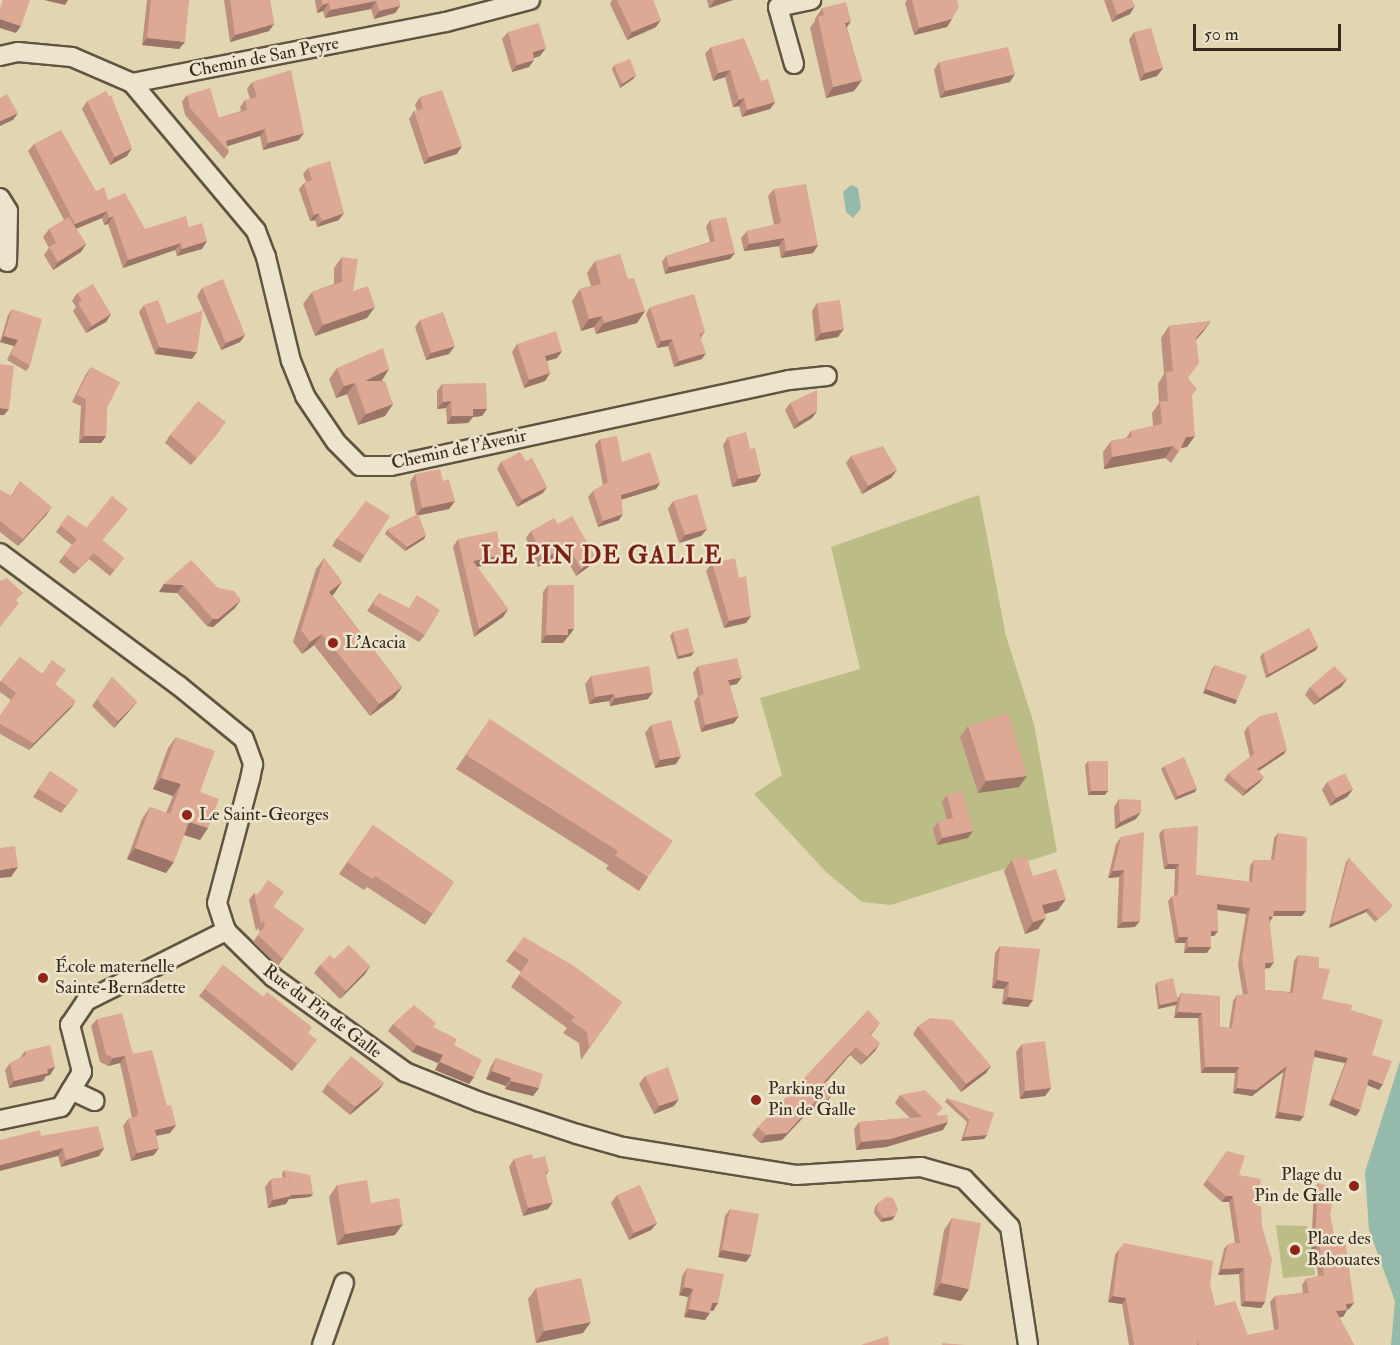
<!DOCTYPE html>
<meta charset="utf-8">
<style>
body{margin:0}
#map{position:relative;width:1400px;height:1345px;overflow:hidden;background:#e2d6b2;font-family:"IM FELL Double Pica",serif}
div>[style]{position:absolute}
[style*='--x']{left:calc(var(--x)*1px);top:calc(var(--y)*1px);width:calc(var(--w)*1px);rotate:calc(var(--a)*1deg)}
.green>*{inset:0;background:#bcbc87}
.water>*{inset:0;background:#95b9aa}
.roads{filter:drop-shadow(2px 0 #605442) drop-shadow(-2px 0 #605442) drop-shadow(0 2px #605442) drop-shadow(0 -2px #605442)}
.minor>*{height:18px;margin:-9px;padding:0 9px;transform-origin:9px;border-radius:9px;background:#ece4cd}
.wall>*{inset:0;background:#be907f}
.shaded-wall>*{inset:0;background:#9b7668}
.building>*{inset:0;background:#dda894}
.dots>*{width:16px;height:16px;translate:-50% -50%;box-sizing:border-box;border:3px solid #ece4cd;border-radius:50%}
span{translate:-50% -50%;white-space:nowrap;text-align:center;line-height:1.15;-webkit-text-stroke:5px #ece4cd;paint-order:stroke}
.street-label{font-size:18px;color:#34291c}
.poi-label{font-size:18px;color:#34291c}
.left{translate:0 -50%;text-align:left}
.right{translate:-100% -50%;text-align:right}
.district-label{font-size:24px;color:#7a1f14;font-weight:700;letter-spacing:1.5px}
.scale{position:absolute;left:1193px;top:24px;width:148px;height:27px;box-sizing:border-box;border:3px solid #34291c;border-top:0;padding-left:8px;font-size:18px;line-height:21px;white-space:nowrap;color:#34291c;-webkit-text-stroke:4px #ece4cd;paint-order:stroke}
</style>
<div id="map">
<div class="green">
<div style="clip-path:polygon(979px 495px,1006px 636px,1034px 724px,1057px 852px,891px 905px,862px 902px,826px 872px,754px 794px,782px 775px,760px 698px,860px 669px,831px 547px)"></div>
<div style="clip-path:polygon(1276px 1225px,1307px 1226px,1315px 1275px,1283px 1278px)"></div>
</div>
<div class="water">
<div style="clip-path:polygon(851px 185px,858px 188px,861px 208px,853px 218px,846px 212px,843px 192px)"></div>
<div style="clip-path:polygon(1400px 1061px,1400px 1345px,1391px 1345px,1395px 1301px,1369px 1230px,1365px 1172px)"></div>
</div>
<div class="roads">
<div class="minor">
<div style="--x:0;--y:56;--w:18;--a:-13"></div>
<div style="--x:18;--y:52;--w:54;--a:5.3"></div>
<div style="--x:72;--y:57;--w:65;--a:23.4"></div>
<div style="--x:132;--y:83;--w:320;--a:-11"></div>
<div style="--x:446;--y:22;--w:87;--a:-14.7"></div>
<div style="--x:794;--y:64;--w:59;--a:-105.7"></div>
<div style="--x:778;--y:7;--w:34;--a:-12"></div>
<div style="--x:132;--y:83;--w:193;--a:50"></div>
<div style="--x:256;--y:231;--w:28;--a:69"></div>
<div style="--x:266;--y:257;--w:107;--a:76.5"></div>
<div style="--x:291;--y:361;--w:38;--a:68"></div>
<div style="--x:305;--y:396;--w:55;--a:56"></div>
<div style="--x:336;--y:442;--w:34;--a:45"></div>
<div style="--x:360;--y:466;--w:31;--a:0"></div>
<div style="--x:391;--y:466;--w:407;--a:-12.2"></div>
<div style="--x:789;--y:380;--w:38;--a:-6"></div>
<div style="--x:0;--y:198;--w:15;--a:58"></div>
<div style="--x:8;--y:211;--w:51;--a:91.1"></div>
<div style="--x:0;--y:553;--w:222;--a:36.6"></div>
<div style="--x:178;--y:685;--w:85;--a:39.3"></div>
<div style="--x:244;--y:739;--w:27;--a:70"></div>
<div style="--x:253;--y:764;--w:15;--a:101"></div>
<div style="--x:250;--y:779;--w:128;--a:104.9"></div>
<div style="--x:217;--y:903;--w:29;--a:72"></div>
<div style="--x:226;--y:931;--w:66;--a:44.4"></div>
<div style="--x:273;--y:977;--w:163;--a:35.7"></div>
<div style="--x:405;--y:1072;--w:81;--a:21.8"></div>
<div style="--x:480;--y:1102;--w:102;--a:18.3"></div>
<div style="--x:577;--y:1134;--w:48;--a:15.8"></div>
<div style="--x:623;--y:1147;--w:175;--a:9.2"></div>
<div style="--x:796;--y:1175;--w:125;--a:-3.7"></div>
<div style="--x:921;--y:1167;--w:45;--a:15.6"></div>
<div style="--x:964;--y:1179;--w:66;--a:46.2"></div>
<div style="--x:1010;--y:1227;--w:119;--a:81.3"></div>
<div style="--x:71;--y:1090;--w:26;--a:25"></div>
<div style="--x:0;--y:1120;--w:62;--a:-12"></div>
<div style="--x:61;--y:1107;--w:41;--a:-59"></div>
<div style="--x:82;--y:1072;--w:49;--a:-104.3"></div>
<div style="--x:70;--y:1025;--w:29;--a:-56"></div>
<div style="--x:86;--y:1001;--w:157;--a:-26.6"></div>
<div style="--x:322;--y:1345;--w:66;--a:-70.5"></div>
</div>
</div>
<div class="wall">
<div style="clip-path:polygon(147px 0,189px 0,179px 49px,142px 45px)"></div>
<div style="clip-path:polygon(224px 0,270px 0,274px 24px,269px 31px,230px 42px)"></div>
<div style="clip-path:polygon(315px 0,399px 0,400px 6px,395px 13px,374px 19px,371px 9px,325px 18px,323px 11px,317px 13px)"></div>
<div style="clip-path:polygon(612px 0,653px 0,656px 27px,627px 40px,610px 4px)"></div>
<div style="clip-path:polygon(707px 0,733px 0,709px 8px)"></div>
<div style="clip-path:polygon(907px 0,957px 0,952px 19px,947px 27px,914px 35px,905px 3px)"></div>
<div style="clip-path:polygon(1104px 0,1132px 0,1130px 14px,1112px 22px)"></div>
<div style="clip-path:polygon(822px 8px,847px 28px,862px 80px,854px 91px,826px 98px,810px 28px,815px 21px,815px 19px)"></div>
<div style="clip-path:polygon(508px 32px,540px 56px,534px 58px,534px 60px,529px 67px,512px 72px,502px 39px)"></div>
<div style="clip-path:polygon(1134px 32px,1163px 68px,1157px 76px,1140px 81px,1129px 40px)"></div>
<div style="clip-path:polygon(711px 47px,761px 81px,775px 102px,770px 109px,742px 117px,739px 106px,733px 107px,725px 77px,713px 81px,705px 54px)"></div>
<div style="clip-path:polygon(939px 62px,1010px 82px,940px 98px,934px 70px)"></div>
<div style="clip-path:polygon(614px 65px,636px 75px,633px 79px,620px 88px,612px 69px)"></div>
<div style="clip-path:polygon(252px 82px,299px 140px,263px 150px,260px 136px,227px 146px,229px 152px,224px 159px,185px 115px,182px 102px,187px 95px,219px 118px,241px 111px,240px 107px,245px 100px,250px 99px,247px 89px)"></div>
<div style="clip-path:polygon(420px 97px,457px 154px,424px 164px,409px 119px,414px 111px,417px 111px,415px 105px)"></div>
<div style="clip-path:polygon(87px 101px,127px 156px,110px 165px,82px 109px)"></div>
<div style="clip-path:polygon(34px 144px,108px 200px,145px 229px,189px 227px,207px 241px,202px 249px,177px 256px,175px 250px,123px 268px,108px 224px,104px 225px,102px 218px,76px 229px,86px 244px,81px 252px,53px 270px,44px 255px,49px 248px,43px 237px,49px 229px,64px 220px,28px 151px)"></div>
<div style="clip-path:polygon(308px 168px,339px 220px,317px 227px,315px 220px,310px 221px,299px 189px,304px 183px,306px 182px,303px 174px)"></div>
<div style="clip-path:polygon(774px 189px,818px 245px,813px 253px,781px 258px,779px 246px,744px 251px,741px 238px,747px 231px,774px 225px,768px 196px)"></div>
<div style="clip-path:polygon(710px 220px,735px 253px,730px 259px,665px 274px,662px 262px,666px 256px,710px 242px,706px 227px)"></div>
<div style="clip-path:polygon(342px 257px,353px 291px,367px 318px,315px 336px,303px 304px,312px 292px,334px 284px,334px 268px)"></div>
<div style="clip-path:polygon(595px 261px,628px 279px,645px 311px,637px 323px,596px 334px,594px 327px,581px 331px,572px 301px,580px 289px,591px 286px,587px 273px)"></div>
<div style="clip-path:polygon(202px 288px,245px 335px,240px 342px,221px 350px,197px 296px)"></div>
<div style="clip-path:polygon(77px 293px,111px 314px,106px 322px,86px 333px,73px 311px,76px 307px,72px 301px)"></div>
<div style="clip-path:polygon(817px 303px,838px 337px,815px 341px,812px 311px)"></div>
<div style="clip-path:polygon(144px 305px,192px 359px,155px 354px,139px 312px)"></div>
<div style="clip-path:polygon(650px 307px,705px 331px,701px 338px,702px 359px,674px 367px,668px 346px,657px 348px,646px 314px)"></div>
<div style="clip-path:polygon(12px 309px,30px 366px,26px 371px,7px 360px,14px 346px,0 342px,8px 315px)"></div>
<div style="clip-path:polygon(420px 320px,449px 354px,426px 360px,415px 327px)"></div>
<div style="clip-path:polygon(1211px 321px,1196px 340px,1188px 378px,1192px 396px,1187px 447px,1181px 448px,1171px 463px,1165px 458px,1104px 469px,1103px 452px,1111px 441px,1126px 438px,1131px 431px,1153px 426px,1152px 413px,1159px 403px,1158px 384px,1164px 374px,1161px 338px,1169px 326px)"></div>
<div style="clip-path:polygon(517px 344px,562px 351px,557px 358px,547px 361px,550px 373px,545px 381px,524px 388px,512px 352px)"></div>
<div style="clip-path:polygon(91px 367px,107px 408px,106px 436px,101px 443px,79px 443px,81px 406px,72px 402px,86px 374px)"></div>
<div style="clip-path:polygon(337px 368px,389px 369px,382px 381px,393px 404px,385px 416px,358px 425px,347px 394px,336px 398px,329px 379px)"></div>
<div style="clip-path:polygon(442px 384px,482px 416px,473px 417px,468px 423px,447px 424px,446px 408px,437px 409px,437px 391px)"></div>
<div style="clip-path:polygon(790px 403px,817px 411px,812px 418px,794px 429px,785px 410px)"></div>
<div style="clip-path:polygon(221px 429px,191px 465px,165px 443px,170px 435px)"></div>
<div style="clip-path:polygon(728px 437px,750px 449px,761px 474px,756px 482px,732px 487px,723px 445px)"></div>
<div style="clip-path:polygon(600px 439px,622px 462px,660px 483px,656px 489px,621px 500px,619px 520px,598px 527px,588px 497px,593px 491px,603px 485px,595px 445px)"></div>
<div style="clip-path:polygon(851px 456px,891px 478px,862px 494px,846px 463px)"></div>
<div style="clip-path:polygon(526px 461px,543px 493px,517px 507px,497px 469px,501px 462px)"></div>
<div style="clip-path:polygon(415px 474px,443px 481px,455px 501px,449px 509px,418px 515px,424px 539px,405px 551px,385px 534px,387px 530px,416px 515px,410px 482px)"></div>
<div style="clip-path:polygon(20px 481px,47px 514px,18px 546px,0 532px,0 490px,11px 496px)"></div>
<div style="clip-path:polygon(673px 501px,707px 529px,701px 536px,679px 543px,668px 509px)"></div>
<div style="clip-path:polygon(68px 515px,86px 528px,123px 515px,102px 540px,124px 558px,110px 576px,89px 559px,74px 574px,59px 562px,72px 545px,56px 532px)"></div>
<div style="clip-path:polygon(558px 524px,596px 558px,591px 565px,576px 576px,563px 553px,538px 567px,526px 538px,531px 531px)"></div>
<div style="clip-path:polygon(337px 538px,365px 555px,360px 563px,332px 546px)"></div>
<div style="clip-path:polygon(458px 539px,502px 555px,497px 563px,477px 567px,508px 609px,503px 617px,474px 637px,453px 547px)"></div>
<div style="clip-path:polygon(324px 558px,342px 582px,332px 595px,402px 687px,394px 698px,370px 716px,314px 645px,302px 654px,293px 642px,316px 569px)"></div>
<div style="clip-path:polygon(712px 563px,739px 578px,751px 616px,746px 623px,724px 628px,706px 571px)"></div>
<div style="clip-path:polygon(164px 584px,218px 588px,235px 608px,213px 627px,207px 626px,177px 593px,159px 592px)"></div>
<div style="clip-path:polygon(548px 585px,574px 629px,563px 643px,541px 643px,543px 592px)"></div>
<div style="clip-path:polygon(379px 593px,425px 635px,419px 642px,367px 611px)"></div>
<div style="clip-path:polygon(673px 632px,694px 652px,691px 656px,677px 659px,670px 636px)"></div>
<div style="clip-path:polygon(1318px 646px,1316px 650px,1266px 678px,1260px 657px,1263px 653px)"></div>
<div style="clip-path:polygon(20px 657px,55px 684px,71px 708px,29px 750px,0 734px,0 716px,11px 700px,0 692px,0 682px)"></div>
<div style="clip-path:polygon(1215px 665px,1237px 700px,1235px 704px,1203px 693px,1212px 669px)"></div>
<div style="clip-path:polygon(698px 666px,737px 684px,730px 685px,734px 723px,701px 732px,694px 702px,698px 696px,693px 673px)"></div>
<div style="clip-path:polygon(591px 676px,648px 699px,610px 706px,609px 701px,589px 704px,585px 684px)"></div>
<div style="clip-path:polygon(112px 677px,137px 702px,132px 708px,114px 728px,92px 706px)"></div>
<div style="clip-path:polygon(1347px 679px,1341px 687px,1314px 705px,1305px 695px,1310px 687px)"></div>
<div style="clip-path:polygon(490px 719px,648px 877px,639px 891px,606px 869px,608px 865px,456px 769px)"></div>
<div style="clip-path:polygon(651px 725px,676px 764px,655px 768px,645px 733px)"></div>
<div style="clip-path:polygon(968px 726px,1019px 787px,978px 793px,960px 737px)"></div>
<div style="clip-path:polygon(1248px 726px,1284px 754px,1259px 771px,1260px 782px,1243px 796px,1224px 780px,1228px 774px,1250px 757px,1244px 732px)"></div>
<div style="clip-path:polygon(176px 737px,200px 792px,208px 828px,200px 840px,184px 835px,166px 873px,127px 859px,142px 819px,150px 807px,166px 813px,173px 796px,153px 789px,168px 748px)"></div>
<div style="clip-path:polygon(1088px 761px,1105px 795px,1088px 795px,1085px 765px)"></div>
<div style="clip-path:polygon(1164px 766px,1195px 792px,1175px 800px,1161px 769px)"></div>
<div style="clip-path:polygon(50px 771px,78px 790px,61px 813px,33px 797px)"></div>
<div style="clip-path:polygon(1327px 782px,1353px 789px,1347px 797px,1330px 806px,1322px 790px)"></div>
<div style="clip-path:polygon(947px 795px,973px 831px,968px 838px,937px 845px,933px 829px,938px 822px,947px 820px,942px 802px)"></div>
<div style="clip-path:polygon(1119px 799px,1136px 819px,1115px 829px,1114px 807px)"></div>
<div style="clip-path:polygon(373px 825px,454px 882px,425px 925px,367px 887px,364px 890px,339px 874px)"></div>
<div style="clip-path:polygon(1163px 829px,1196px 875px,1249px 882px,1250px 866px,1254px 860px,1271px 860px,1274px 838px,1278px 833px,1302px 916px,1273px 916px,1270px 922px,1270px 968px,1265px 968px,1265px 990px,1290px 992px,1294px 961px,1298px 955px,1319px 968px,1322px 999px,1351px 1010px,1372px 1055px,1379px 1090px,1367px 1085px,1360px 1110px,1356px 1116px,1329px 1105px,1345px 1063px,1314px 1057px,1300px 1121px,1275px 1118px,1283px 1072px,1252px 1096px,1233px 1093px,1235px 1073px,1201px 1073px,1198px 1018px,1174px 1018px,1176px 1004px,1158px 1009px,1155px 986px,1157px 982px,1178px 998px,1181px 993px,1220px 1027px,1229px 1028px,1233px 1001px,1237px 995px,1243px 995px,1238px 965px,1246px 914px,1217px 910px,1218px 931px,1214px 936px,1211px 936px,1207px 953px,1184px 953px,1185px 943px,1175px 943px,1168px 901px,1172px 896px,1174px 896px,1175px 869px,1164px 869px,1159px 834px)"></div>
<div style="clip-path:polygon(1121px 837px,1135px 927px,1117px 928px,1119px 877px,1108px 878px,1116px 844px)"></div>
<div style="clip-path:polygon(1349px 858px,1390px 909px,1375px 922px,1366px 912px,1329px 928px,1346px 862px)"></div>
<div style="clip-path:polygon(1012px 860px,1033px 876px,1058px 910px,1045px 914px,1038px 929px,1025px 934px,1004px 871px)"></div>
<div style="clip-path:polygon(254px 893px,304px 929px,278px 966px,253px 942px,260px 932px,258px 928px,256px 931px,249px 900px)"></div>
<div style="clip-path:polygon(524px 937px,622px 1002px,581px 1060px,579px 1043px,563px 1033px,567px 1028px,511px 987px,521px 972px,506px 961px)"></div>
<div style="clip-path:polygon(1000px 946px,1033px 1000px,1028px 1007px,1002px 1004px,1004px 989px,992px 988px,995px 953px)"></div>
<div style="clip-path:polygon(334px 959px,370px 966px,365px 974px,340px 999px,314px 973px,320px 965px)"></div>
<div style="clip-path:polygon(223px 965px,308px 1033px,311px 1047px,292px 1071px,199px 996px)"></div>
<div style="clip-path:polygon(97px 1019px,133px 1054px,167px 1106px,176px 1125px,170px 1133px,156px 1136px,154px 1155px,131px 1161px,123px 1126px,128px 1119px,132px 1118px,120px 1063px,108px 1066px,100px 1062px,91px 1026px)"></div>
<div style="clip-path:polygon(880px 1023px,871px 1035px,875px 1051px,861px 1065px,850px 1055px,825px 1083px,829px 1099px,816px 1112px,812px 1108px,782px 1140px,760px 1143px,752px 1135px,758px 1127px)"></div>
<div style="clip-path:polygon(393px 1024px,433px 1027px,454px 1045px,474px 1077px,469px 1084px,435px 1070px,438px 1063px,412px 1052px,388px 1031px)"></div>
<div style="clip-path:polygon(918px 1026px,991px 1066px,986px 1073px,961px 1092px,913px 1034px)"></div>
<div style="clip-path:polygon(1022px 1044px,1051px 1088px,1045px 1096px,1020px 1099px,1016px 1052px)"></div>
<div style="clip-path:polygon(25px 1051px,55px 1067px,50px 1075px,46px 1076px,43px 1081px,9px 1088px,5px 1070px,10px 1063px,20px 1058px)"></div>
<div style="clip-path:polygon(496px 1058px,539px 1088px,533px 1096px,505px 1089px,506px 1086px,486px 1079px,491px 1066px)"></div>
<div style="clip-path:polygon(645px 1076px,674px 1106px,654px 1114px,639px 1084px)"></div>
<div style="clip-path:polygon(327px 1084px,379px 1090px,350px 1115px,322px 1092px)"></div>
<div style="clip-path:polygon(900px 1095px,937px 1115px,943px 1130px,886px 1147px,856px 1150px,854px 1129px,859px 1122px,910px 1118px,895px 1103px)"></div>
<div style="clip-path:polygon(947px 1098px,987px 1135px,984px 1139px,961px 1141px,967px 1122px,945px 1102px)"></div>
<div style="clip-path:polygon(41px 1136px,104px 1148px,99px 1156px,61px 1167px,58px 1156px)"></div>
<div style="clip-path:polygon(1227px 1151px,1239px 1175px,1257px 1206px,1265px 1302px,1261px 1308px,1241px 1306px,1239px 1274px,1218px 1275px,1224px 1249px,1228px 1244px,1235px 1243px,1229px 1202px,1222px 1202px,1203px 1185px)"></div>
<div style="clip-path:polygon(514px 1159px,533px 1159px,549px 1171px,546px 1175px,548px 1209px,523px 1216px,509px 1167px)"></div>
<div style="clip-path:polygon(284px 1170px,313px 1194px,310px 1197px,289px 1199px,286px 1204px,268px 1208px,265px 1187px,271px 1179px,283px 1178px,282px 1174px)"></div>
<div style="clip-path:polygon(1318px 1183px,1330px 1215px,1335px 1242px,1354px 1303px,1349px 1309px,1347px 1310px,1343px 1317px,1339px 1317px,1354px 1345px,1129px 1345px,1122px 1304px,1108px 1302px,1115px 1255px,1119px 1249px,1210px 1285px,1215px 1306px,1248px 1335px,1274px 1330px,1270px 1302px,1275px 1296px,1303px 1293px,1302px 1285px,1306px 1279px,1318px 1276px,1315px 1249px,1311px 1249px,1314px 1189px)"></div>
<div style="clip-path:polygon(337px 1185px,371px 1203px,395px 1235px,337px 1245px,329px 1197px)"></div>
<div style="clip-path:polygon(617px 1195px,657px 1223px,651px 1230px,629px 1240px,611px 1203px)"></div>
<div style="clip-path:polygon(878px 1203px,895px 1216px,892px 1220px,881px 1222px,874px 1213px,875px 1207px)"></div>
<div style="clip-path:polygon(730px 1209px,751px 1255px,746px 1262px,718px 1257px,725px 1216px)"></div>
<div style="clip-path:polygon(952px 1218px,961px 1301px,933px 1295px,944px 1230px)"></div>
<div style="clip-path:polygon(687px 1268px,718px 1303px,713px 1311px,710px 1311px,705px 1320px,684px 1317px,688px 1297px,679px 1295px,682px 1276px)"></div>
<div style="clip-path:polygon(536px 1288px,583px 1333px,536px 1343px,528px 1299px)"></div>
</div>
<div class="shaded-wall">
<div style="clip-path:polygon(44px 0,68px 0,65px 5px)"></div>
<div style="clip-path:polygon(715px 0,733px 0,709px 8px)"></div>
<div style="clip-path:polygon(376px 1px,371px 9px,325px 18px,330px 10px)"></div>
<div style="clip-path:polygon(329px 3px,323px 11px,317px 13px,322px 5px)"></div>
<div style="clip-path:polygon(400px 6px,395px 13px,374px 19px,379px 11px)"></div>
<div style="clip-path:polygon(1135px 6px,1130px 14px,1112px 22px,1117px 15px)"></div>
<div style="clip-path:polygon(0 19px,21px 26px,16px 33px,0 28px)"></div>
<div style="clip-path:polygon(952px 19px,947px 27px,914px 35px,919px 28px)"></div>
<div style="clip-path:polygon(661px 20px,656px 27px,627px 40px,632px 32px)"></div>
<div style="clip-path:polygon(851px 21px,844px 32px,845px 23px)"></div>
<div style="clip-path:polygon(274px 24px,269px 31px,230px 42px,235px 35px)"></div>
<div style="clip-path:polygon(147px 38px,185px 42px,179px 49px,142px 45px)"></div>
<div style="clip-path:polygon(546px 48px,540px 56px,527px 60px,533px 52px)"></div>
<div style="clip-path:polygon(534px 60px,529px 67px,512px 72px,517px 65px)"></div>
<div style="clip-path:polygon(1163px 68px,1157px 76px,1140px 81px,1145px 73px)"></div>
<div style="clip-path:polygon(730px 70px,725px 77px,713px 81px,718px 73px)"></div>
<div style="clip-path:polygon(1015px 74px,1010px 82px,940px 98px,945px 91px)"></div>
<div style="clip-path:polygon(636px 75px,633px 79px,620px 88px,622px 84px)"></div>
<div style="clip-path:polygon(862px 80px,854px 91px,826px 98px,833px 87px)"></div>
<div style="clip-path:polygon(744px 98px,739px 106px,733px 107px,739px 100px)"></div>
<div style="clip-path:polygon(775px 102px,770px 109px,742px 117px,747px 110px)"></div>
<div style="clip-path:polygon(18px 113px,13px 120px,0 126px,0 121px)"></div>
<div style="clip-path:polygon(265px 129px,260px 136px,225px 147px,226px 141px)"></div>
<div style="clip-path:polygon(304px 133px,299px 140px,263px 150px,268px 143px)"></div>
<div style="clip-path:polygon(462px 146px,457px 154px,424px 164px,429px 157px)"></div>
<div style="clip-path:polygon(132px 148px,127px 156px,110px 165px,115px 157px)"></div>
<div style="clip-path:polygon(107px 211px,102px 218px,70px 231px,75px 224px)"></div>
<div style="clip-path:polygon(319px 213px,315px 220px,310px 221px,314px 215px)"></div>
<div style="clip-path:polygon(344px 213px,339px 220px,317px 227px,322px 221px)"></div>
<div style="clip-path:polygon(113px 216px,108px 224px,104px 225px,109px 218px)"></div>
<div style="clip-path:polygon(784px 238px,779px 246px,744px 251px,749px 244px)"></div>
<div style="clip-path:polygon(207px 241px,202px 249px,177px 256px,182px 249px)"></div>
<div style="clip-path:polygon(181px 243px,175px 250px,123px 268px,128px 260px)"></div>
<div style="clip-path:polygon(86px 244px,81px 252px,53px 270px,58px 262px)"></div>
<div style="clip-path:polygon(818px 245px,813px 253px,781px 258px,786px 251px)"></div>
<div style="clip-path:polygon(735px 253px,730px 259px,665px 274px,669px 267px)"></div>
<div style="clip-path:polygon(375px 307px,367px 318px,315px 336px,323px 325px)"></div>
<div style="clip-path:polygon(645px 311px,637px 323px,596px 334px,604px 323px)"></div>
<div style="clip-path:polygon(111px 314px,106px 322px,86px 333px,92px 326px)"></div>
<div style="clip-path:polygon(602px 316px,594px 327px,581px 331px,589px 319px)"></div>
<div style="clip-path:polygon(1211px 321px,1203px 332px,1188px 349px,1196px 338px)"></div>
<div style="clip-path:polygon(844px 329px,838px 337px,815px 341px,821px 333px)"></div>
<div style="clip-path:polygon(245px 335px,240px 342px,221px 350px,226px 343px)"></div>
<div style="clip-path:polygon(4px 336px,18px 340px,14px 346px,0 342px)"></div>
<div style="clip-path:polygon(672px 339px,668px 346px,657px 348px,661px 341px)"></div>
<div style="clip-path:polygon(455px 346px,449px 354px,426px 360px,431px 353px)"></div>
<div style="clip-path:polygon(159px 347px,197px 352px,192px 359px,155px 354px)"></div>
<div style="clip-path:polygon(562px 351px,557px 358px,540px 363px,545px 356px)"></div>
<div style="clip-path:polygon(706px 353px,702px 359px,674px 367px,679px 361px)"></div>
<div style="clip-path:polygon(389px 369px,381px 381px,357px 392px,365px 381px)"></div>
<div style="clip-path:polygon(550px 373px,545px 381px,524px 388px,529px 380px)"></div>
<div style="clip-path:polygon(355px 383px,347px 394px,336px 398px,344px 386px)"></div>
<div style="clip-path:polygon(451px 401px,446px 408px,437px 409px,443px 402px)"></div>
<div style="clip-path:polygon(393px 404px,385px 416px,358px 425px,366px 414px)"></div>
<div style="clip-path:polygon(0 408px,9px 409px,4px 415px,0 415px)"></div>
<div style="clip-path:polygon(473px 409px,487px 409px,482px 416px,473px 417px,468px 423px,447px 424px,452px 416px)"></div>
<div style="clip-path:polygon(817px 411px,812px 418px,794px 429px,799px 422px)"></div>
<div style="clip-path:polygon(84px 436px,106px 436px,101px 443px,79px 443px)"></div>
<div style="clip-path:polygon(1195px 436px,1187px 447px,1178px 448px,1186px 437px)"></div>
<div style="clip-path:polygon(1173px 446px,1165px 458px,1104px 469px,1112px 457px)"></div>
<div style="clip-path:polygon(897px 470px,891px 478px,862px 494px,868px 486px)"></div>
<div style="clip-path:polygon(761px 474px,756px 482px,732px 487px,738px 479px)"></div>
<div style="clip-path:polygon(660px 483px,656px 489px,616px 501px,621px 495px)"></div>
<div style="clip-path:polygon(547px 487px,543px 493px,517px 507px,522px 500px)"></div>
<div style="clip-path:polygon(455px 501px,449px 509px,416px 516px,422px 508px)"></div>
<div style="clip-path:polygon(52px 507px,47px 514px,18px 546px,23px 539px)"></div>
<div style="clip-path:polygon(623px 514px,619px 520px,598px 527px,603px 521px)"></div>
<div style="clip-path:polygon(707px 529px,701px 536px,679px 543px,685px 535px)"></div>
<div style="clip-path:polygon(426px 535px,424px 539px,405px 551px,407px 547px)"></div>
<div style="clip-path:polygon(568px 546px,563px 553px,538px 567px,543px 559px)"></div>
<div style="clip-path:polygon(502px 555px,497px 563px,467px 569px,473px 561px)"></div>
<div style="clip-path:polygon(596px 558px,591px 565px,576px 576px,581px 569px)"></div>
<div style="clip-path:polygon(342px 582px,334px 594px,321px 603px,329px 592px)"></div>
<div style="clip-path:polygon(164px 584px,183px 585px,177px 593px,159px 592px)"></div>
<div style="clip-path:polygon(241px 600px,235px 608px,213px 627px,207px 626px,213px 619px)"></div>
<div style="clip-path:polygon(508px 609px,503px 617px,474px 637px,479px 629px)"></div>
<div style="clip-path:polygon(751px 616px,746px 623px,724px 628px,729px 621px)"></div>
<div style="clip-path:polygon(568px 629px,574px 629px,563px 643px,541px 643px,546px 635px)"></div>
<div style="clip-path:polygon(322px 634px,314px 645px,302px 654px,310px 642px)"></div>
<div style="clip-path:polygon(1318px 646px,1316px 650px,1266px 678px,1269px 674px)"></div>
<div style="clip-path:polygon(694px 652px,691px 656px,677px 659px,679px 656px)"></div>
<div style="clip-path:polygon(742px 677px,737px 684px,724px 687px,728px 680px)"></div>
<div style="clip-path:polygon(1347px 679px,1341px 687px,1314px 705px,1320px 698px)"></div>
<div style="clip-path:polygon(402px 687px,394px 698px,370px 716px,379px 704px)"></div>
<div style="clip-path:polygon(1206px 689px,1237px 700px,1235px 704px,1203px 693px)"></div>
<div style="clip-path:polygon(653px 692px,648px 699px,610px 706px,615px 698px)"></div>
<div style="clip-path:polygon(614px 694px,609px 701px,589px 704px,595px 697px)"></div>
<div style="clip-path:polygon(76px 701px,71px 708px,29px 750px,34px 743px)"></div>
<div style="clip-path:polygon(137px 702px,132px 708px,114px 728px,118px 721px)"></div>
<div style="clip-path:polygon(739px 716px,734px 723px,701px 732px,705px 725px)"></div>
<div style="clip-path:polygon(1287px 749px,1284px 754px,1253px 774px,1257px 769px)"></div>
<div style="clip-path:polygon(681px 756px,676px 764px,655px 768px,660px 760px)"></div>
<div style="clip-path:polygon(1027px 776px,1019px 787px,978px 793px,986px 781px)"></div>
<div style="clip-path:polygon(1264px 777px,1260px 782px,1243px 796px,1246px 790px)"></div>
<div style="clip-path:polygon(161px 778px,181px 784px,173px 796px,153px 789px)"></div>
<div style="clip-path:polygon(1197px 788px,1195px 792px,1175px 800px,1178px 796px)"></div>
<div style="clip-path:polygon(1353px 789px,1347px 797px,1330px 806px,1336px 798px)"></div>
<div style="clip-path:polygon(1091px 791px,1108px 791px,1105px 795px,1088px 795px)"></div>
<div style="clip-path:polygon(1141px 812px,1136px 819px,1115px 829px,1120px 822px)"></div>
<div style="clip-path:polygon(189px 822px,208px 828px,200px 840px,181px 834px)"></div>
<div style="clip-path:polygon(973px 831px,968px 838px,937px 845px,942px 838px)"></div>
<div style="clip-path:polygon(135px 848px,174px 862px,166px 873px,127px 859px)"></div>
<div style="clip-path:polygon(1168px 864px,1179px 864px,1175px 869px,1164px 869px)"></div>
<div style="clip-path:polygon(18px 867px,11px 877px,0 878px,0 870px)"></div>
<div style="clip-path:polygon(1124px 870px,1119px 877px,1108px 878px,1113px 871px)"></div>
<div style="clip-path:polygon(1066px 899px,1058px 910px,1034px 917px,1042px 905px)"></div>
<div style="clip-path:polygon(1217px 904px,1250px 908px,1246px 914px,1213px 909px)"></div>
<div style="clip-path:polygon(1369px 908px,1366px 912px,1329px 928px,1331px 924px)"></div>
<div style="clip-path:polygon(1274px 911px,1306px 911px,1302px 916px,1270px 916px,1273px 917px,1269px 922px,1265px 922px)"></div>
<div style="clip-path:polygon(1046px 918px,1038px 929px,1025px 934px,1033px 922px)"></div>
<div style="clip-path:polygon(1140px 921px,1135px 927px,1117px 928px,1122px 922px)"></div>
<div style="clip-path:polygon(1211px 931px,1218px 931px,1214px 936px,1207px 936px)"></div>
<div style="clip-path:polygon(1179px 937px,1188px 937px,1185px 943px,1175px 943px)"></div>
<div style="clip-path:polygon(1188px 947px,1211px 947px,1207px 953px,1184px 953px)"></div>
<div style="clip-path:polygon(1274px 962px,1270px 968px,1262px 969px,1265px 963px)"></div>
<div style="clip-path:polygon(370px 966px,365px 974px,340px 999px,346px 991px)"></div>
<div style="clip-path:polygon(997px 980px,1009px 982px,1004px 989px,992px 988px)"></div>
<div style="clip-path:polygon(1008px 997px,1033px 1000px,1028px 1007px,1002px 1004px)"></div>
<div style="clip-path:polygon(1178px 1001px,1176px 1005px,1158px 1009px,1160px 1005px)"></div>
<div style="clip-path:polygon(1178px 1012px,1202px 1013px,1198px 1018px,1174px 1018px)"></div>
<div style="clip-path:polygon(880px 1043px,875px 1051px,861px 1065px,867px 1057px)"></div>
<div style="clip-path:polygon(417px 1045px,443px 1055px,438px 1063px,412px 1052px)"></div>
<div style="clip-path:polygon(856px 1047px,850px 1055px,819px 1090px,824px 1082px)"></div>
<div style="clip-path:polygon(1315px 1050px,1348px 1058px,1345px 1063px,1311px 1056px)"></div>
<div style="clip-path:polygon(125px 1056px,120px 1063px,108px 1066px,113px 1058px)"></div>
<div style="clip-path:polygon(440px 1062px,474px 1077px,469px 1084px,435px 1070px)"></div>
<div style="clip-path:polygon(991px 1066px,986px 1073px,961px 1092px,966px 1084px)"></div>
<div style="clip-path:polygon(1287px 1066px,1283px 1072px,1252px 1096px,1233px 1093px,1237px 1088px)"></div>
<div style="clip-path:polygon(55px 1067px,50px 1075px,46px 1076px,43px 1081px,9px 1088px,14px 1081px)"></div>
<div style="clip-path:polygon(1205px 1067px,1239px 1067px,1235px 1073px,1201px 1073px)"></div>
<div style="clip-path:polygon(492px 1071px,511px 1078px,506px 1086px,486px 1079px)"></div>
<div style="clip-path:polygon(1369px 1079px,1383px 1084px,1379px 1090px,1365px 1084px)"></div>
<div style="clip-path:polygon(511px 1081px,539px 1088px,533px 1096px,505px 1089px)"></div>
<div style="clip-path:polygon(384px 1083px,379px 1090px,350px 1115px,355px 1107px)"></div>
<div style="clip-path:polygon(1051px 1088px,1045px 1096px,1020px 1099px,1025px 1091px)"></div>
<div style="clip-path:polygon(834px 1092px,829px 1099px,816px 1112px,822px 1105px)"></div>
<div style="clip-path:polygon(679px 1099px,674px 1106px,654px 1114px,659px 1106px)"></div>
<div style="clip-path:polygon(1333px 1099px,1360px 1110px,1356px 1116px,1329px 1105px)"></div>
<div style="clip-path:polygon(817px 1100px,812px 1108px,782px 1140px,760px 1143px,766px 1135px)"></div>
<div style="clip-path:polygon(1279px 1112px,1304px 1116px,1300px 1121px,1275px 1118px)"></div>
<div style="clip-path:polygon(948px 1122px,943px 1130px,886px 1147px,856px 1150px,861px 1142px)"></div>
<div style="clip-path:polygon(176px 1125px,170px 1133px,149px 1137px,155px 1130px)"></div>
<div style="clip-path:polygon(987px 1135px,984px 1139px,961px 1141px,964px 1137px)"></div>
<div style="clip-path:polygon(63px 1148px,58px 1156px,0 1171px,0 1165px)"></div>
<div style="clip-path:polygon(104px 1148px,99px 1156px,61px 1167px,66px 1160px)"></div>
<div style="clip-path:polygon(159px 1148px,154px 1155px,131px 1161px,137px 1153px)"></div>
<div style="clip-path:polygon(313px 1194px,310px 1197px,289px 1199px,286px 1204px,268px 1208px,273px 1200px,290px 1195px)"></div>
<div style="clip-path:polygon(1226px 1196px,1233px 1196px,1229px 1202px,1222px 1202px)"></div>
<div style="clip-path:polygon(553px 1202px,548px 1209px,523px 1216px,528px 1208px)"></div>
<div style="clip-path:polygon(895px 1216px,892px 1220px,881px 1222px,883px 1218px)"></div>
<div style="clip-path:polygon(657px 1223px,651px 1230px,629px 1240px,634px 1233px)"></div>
<div style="clip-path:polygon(403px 1224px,395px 1235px,337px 1245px,345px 1234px)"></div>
<div style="clip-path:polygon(1315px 1242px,1319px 1243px,1315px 1249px,1311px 1249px)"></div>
<div style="clip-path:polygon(722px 1250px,751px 1255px,746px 1262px,718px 1257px)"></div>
<div style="clip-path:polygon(1244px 1268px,1239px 1274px,1218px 1275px,1222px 1269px)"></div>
<div style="clip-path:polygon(941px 1283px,969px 1289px,961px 1301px,933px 1295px)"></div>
<div style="clip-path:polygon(684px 1287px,693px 1289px,688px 1297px,679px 1295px)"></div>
<div style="clip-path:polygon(1113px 1296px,1126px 1298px,1122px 1304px,1108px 1302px)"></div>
<div style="clip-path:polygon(1245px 1301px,1265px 1302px,1261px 1308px,1241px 1306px)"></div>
<div style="clip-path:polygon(712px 1303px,718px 1303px,713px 1311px,707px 1311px)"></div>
<div style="clip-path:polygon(1354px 1303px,1349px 1309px,1342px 1311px,1346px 1304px)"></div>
<div style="clip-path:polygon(689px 1309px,710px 1313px,705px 1320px,684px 1317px)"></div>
<div style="clip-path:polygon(1347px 1310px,1343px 1317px,1331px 1318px,1336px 1311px)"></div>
<div style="clip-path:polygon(591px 1322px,583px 1333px,536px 1343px,544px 1331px)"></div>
</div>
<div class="building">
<div style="clip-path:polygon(3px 0,30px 0,21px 26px,0 19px,0 8px)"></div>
<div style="clip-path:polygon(151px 0,189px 0,185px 42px,147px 38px)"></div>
<div style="clip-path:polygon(230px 0,270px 0,274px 24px,235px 35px)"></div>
<div style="clip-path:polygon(322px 0,399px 0,400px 6px,379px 11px,376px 1px,330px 10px,329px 3px,322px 5px)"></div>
<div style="clip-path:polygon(617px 0,653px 0,661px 20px,632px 32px)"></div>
<div style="clip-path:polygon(912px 0,957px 0,959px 6px,952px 19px,919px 28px)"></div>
<div style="clip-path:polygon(1112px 0,1132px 0,1135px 6px,1117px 15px)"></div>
<div style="clip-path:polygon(846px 2px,851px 21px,845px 23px,862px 80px,833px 87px,818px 17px,824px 15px,822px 8px)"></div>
<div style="clip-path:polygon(539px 23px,546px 48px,533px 52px,534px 60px,517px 65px,508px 32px)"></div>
<div style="clip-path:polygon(1151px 28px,1163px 68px,1145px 73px,1134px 32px)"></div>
<div style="clip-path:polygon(744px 38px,761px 81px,768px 79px,775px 102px,747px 110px,744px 98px,739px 100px,730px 70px,718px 73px,711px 47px)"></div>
<div style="clip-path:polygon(1008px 47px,1015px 74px,945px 91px,939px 62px)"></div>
<div style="clip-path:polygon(630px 59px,636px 75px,622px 84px,614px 65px)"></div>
<div style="clip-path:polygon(291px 70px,304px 133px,268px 143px,265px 129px,226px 141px,229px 152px,190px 108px,187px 95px,210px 88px,219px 118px,247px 110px,245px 100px,257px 97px,252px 82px)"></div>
<div style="clip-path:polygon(442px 90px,462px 146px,429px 157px,414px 111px,423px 109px,420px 97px)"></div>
<div style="clip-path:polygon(106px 91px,109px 97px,111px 95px,132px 148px,115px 157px,87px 101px)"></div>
<div style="clip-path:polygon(7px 94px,18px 113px,0 121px,0 98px)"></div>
<div style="clip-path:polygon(61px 130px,96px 191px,104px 187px,108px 200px,125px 193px,145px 229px,186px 216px,189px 227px,202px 223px,207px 241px,182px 249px,181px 243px,128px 260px,113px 216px,109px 218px,107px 211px,75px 224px,34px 144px)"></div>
<div style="clip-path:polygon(330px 161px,344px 213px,322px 221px,319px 213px,314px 215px,304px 183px,312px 180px,308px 168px)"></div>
<div style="clip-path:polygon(806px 184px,818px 245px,786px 251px,784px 238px,749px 244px,747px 231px,781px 223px,774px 189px)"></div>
<div style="clip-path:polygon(69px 217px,86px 244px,58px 262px,49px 247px,56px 243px,49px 229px)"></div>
<div style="clip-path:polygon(726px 217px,735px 253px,669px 267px,666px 256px,715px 241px,710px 220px)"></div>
<div style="clip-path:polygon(620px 254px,628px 279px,634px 278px,645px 311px,604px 323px,602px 316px,589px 319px,580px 289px,601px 284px,595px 261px)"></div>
<div style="clip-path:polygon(342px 257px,358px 259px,353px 291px,368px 286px,375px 307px,323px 325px,312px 292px,342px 282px)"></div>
<div style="clip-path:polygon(223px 279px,245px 335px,226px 343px,202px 288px)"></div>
<div style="clip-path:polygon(93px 284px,111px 314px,92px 326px,78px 303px,82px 301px,77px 293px)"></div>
<div style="clip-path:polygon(694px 294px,705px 331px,699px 334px,706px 353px,679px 361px,672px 339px,661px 341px,650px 307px)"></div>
<div style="clip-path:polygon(158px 300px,167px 324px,203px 310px,197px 352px,159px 347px,144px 305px)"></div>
<div style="clip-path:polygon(840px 300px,844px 329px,821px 333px,817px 303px)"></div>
<div style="clip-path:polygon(12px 309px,42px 319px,30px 366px,11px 354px,18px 340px,4px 336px)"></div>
<div style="clip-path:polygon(443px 312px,455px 346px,431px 353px,420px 320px)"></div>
<div style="clip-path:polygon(1211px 321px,1196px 338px,1199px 363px,1188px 378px,1197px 389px,1192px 395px,1195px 436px,1186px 437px,1179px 452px,1173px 446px,1112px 457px,1111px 441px,1132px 437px,1131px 431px,1162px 424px,1160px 402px,1168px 401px,1166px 372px,1173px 371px,1169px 326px)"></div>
<div style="clip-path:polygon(556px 331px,562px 351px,545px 356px,550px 373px,529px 380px,517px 344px)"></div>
<div style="clip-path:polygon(383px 348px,389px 369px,365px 381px,385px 381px,393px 404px,366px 414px,355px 383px,344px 386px,337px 368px)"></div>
<div style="clip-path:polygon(0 364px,14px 366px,9px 409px,0 408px)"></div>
<div style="clip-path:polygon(91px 367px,120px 382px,107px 408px,106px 436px,84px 436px,86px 399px,77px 395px)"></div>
<div style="clip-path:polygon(486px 383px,487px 409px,473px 409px,473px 416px,452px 416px,451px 401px,443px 402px,442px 384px)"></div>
<div style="clip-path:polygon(817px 390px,817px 411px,799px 422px,790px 403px)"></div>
<div style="clip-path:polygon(198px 401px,226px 422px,197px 458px,170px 435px)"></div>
<div style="clip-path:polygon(746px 432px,750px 449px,755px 448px,761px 474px,738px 479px,728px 437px)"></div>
<div style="clip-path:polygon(617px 436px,622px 462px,650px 452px,660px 483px,621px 495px,623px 514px,603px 521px,593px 491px,608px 482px,600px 439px)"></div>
<div style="clip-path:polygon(883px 446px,897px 470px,868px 486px,851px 456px)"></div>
<div style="clip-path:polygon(520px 452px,526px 461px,532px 458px,547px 487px,522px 500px,501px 462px)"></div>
<div style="clip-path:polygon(440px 469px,443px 481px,449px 479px,455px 501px,422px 508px,415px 474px)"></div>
<div style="clip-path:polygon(20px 481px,52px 507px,23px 539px,0 521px,0 490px,12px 496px)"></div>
<div style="clip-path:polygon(697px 494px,707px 529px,685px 535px,673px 501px)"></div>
<div style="clip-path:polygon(112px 496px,128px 509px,102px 540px,124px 558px,114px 570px,94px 553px,79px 568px,64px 555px,77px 539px,60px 525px,68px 515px,86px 528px)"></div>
<div style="clip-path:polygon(366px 501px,390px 516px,365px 555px,337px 538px)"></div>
<div style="clip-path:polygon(418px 514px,426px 535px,407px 547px,387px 530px)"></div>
<div style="clip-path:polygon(572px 516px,596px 558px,581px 569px,568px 546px,543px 559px,531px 531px,554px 518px,558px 524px)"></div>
<div style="clip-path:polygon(497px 531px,502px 555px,473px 561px,508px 609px,479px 629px,458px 539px)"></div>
<div style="clip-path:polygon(324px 558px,342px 582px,329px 592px,402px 687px,379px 704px,322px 634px,310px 642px,301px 630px)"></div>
<div style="clip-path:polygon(735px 558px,739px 578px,746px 576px,751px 616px,729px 621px,712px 563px)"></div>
<div style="clip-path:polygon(191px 560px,218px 588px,234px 591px,241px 600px,218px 619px,213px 619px,183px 585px,164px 584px)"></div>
<div style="clip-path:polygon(7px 578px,23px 593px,16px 600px,19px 603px,0 627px,0 581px)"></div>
<div style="clip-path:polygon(548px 585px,574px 585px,574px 629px,568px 629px,568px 635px,546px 635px)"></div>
<div style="clip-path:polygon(379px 593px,409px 608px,417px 595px,440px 610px,425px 635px,373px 604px)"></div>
<div style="clip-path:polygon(688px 628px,694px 652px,679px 656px,673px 632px)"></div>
<div style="clip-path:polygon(1309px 628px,1318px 646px,1269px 674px,1263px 653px)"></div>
<div style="clip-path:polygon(20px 657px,42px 674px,52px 660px,66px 670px,55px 684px,76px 701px,34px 743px,0 724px,0 716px,16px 693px,1px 681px)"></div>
<div style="clip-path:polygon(737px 658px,742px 677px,728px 680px,739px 716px,705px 725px,699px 696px,704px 694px,698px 666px)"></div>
<div style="clip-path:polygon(1215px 665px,1247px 676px,1237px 700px,1206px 689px)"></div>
<div style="clip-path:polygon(649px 666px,653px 692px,615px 698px,614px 694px,595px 697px,591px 676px)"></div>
<div style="clip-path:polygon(1334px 666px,1347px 679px,1320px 698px,1310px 687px)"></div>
<div style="clip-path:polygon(112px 677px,137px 702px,118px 721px,97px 700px)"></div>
<div style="clip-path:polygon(1277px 712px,1287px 749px,1257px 769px,1264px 777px,1246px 790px,1228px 774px,1254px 754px,1248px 726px,1260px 716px)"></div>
<div style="clip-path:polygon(1008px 713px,1027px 776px,986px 781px,968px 726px)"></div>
<div style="clip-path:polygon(490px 719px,673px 841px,648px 877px,615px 855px,618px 851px,466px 755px)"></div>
<div style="clip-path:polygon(671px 720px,681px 756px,660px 760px,651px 725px)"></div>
<div style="clip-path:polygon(176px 737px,215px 751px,200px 792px,219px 799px,208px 828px,189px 822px,174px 862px,135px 848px,150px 807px,170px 814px,181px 784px,161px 778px)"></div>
<div style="clip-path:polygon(1184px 757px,1197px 788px,1178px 796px,1164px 766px)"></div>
<div style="clip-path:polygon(1088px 761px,1108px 761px,1108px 791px,1091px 791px)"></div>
<div style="clip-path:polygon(50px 771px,78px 790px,67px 806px,38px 789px)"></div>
<div style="clip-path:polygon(1345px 773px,1353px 789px,1336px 798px,1327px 782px)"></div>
<div style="clip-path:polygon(963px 791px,973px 831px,942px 838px,938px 822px,953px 818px,947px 795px)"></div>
<div style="clip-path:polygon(1119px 799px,1141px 800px,1141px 812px,1120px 822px)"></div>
<div style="clip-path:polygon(373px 825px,454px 882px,433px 914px,375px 876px,372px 879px,347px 862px)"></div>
<div style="clip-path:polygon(1198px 826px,1196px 875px,1252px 882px,1254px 860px,1274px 860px,1278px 833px,1307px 837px,1306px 911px,1274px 911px,1273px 917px,1269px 916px,1274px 962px,1265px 963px,1265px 990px,1293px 993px,1298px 955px,1319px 957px,1319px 968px,1330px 969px,1322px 999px,1352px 1005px,1351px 1010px,1383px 1020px,1372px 1055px,1392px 1061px,1383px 1084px,1369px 1079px,1360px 1110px,1333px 1099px,1348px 1058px,1315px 1050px,1304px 1116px,1279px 1112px,1287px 1066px,1256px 1090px,1237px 1088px,1239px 1067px,1205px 1067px,1202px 1013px,1178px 1012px,1181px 993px,1220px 996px,1220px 1027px,1232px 1028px,1237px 995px,1248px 994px,1242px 959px,1250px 908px,1217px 904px,1218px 931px,1211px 931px,1211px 947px,1188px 947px,1188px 937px,1179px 937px,1172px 896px,1178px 895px,1179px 864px,1168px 864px,1163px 829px)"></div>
<div style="clip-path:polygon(1144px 832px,1140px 921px,1122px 922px,1124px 870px,1113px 871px,1121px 837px)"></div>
<div style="clip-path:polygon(15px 846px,18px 867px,0 870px,0 848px)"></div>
<div style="clip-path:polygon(1026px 855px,1033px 876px,1056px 869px,1066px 899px,1042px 905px,1046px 918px,1033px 922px,1012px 860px)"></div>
<div style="clip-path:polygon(1349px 858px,1393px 906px,1378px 919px,1369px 908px,1331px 924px)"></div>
<div style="clip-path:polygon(268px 880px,284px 892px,273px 907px,304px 929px,283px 959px,258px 935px,265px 925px,263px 921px,261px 924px,254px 893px,257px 895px)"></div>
<div style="clip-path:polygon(524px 937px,574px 966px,622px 1002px,589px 1048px,587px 1032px,571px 1021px,575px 1017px,519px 975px,529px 960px,514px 950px)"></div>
<div style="clip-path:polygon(349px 945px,370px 966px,346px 991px,320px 965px,330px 955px,334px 959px)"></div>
<div style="clip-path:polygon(1000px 946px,1040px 949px,1033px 1000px,1008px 997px,1009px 982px,997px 980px)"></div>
<div style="clip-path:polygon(223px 965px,263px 997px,267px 992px,312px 1027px,308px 1033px,317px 1040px,297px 1064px,205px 989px)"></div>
<div style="clip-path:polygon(1173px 978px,1178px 1001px,1160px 1005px,1157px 982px)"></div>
<div style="clip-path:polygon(414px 1005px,436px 1023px,433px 1027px,457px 1039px,454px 1045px,482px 1060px,474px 1077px,440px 1062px,443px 1055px,417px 1045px,393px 1024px)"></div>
<div style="clip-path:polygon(868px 1010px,880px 1023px,870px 1034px,880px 1043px,867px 1057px,856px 1047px,824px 1082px,834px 1092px,822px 1105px,817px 1100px,787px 1133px,766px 1135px,758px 1127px)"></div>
<div style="clip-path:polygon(122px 1013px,133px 1054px,152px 1050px,167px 1106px,171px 1105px,176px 1125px,155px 1130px,159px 1148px,137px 1153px,128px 1119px,137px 1116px,138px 1112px,125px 1056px,129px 1055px,113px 1058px,106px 1054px,97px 1019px)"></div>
<div style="clip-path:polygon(930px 1018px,952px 1020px,991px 1066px,966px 1084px,918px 1026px)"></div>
<div style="clip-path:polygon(1045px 1041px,1051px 1088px,1025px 1091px,1022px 1044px)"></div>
<div style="clip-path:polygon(50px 1045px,55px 1067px,47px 1069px,48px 1073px,14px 1081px,10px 1063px,26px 1055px,25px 1051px)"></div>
<div style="clip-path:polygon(351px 1056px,384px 1083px,355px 1107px,327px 1084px)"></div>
<div style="clip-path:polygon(496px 1058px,543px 1074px,539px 1088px,511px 1081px,511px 1078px,492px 1071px)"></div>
<div style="clip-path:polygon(668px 1067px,679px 1099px,659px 1106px,645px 1076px)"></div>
<div style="clip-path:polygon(925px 1090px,943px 1108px,935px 1116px,947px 1115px,948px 1122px,891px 1139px,861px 1142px,859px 1122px,922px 1117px,900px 1095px)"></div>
<div style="clip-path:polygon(947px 1098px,994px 1113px,987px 1135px,964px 1137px,970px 1118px)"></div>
<div style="clip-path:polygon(98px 1126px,104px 1148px,66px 1160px,63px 1148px,0 1165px,0 1140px,40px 1130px,41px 1136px)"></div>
<div style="clip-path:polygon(1227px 1151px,1245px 1156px,1239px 1175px,1261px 1179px,1257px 1206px,1261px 1206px,1262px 1227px,1272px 1260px,1265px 1302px,1245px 1301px,1244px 1268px,1222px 1269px,1228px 1244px,1240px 1243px,1233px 1196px,1226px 1196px,1207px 1180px)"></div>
<div style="clip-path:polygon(532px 1154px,533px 1159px,545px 1156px,549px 1171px,545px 1172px,553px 1202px,528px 1208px,514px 1159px)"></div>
<div style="clip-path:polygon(284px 1170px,310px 1175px,313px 1194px,291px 1195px,289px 1177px,286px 1178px)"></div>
<div style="clip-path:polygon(289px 1177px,291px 1196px,273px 1200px,271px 1179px)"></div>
<div style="clip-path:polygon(367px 1180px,371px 1203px,399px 1198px,403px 1224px,345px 1234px,337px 1185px)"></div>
<div style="clip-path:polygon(1318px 1183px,1335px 1188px,1330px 1215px,1335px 1242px,1345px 1239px,1354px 1303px,1346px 1304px,1347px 1310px,1336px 1311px,1354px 1345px,1199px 1345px,1197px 1341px,1197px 1345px,1134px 1345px,1126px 1298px,1113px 1296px,1119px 1249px,1124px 1243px,1213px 1261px,1210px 1285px,1215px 1306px,1235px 1301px,1248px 1335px,1279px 1329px,1275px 1296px,1309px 1293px,1306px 1279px,1324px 1275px,1319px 1243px,1315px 1242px)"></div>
<div style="clip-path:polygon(640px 1185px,657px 1223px,634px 1233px,617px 1195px)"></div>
<div style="clip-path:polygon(886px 1197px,893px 1198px,898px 1209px,895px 1216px,883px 1218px,877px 1209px,878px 1203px)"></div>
<div style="clip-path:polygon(730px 1209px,759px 1214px,751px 1255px,722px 1250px)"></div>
<div style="clip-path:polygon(952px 1218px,981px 1223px,969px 1289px,941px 1283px)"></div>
<div style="clip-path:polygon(687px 1268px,724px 1274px,718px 1303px,712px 1303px,710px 1313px,689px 1309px,693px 1289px,684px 1287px)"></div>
<div style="clip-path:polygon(581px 1278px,591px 1322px,544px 1331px,536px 1288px)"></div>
<div style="clip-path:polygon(888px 1336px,889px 1345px,861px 1345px)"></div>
<div style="clip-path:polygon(942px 1343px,966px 1345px,942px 1345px)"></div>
</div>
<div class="dots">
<div style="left:333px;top:643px;background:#8f2418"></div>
<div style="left:187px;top:815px;background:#8f2418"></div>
<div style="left:43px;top:978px;background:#8f2418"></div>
<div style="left:756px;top:1100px;background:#8f2418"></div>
<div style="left:1354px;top:1186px;background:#8f2418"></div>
<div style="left:1295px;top:1250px;background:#8f2418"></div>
</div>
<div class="street-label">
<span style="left:264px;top:58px;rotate:-11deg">Chemin de San Peyre</span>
<span style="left:459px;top:450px;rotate:-12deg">Chemin de l'Avenir</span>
<span style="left:322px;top:1012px;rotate:37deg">Rue du Pin de Galle</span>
</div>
<div class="poi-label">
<span class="left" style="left:345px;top:643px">L'Acacia</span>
<span class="left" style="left:199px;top:815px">Le Saint-Georges</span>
<span class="left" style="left:55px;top:978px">École maternelle<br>Sainte-Bernadette</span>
<span class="left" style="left:768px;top:1100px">Parking du<br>Pin de Galle</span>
<span class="right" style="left:1342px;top:1186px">Plage du<br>Pin de Galle</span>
<span class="left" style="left:1307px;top:1250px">Place des<br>Babouates</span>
</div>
<div class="district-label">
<span style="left:602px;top:556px">LE PIN DE GALLE</span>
</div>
<div class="scale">50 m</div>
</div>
